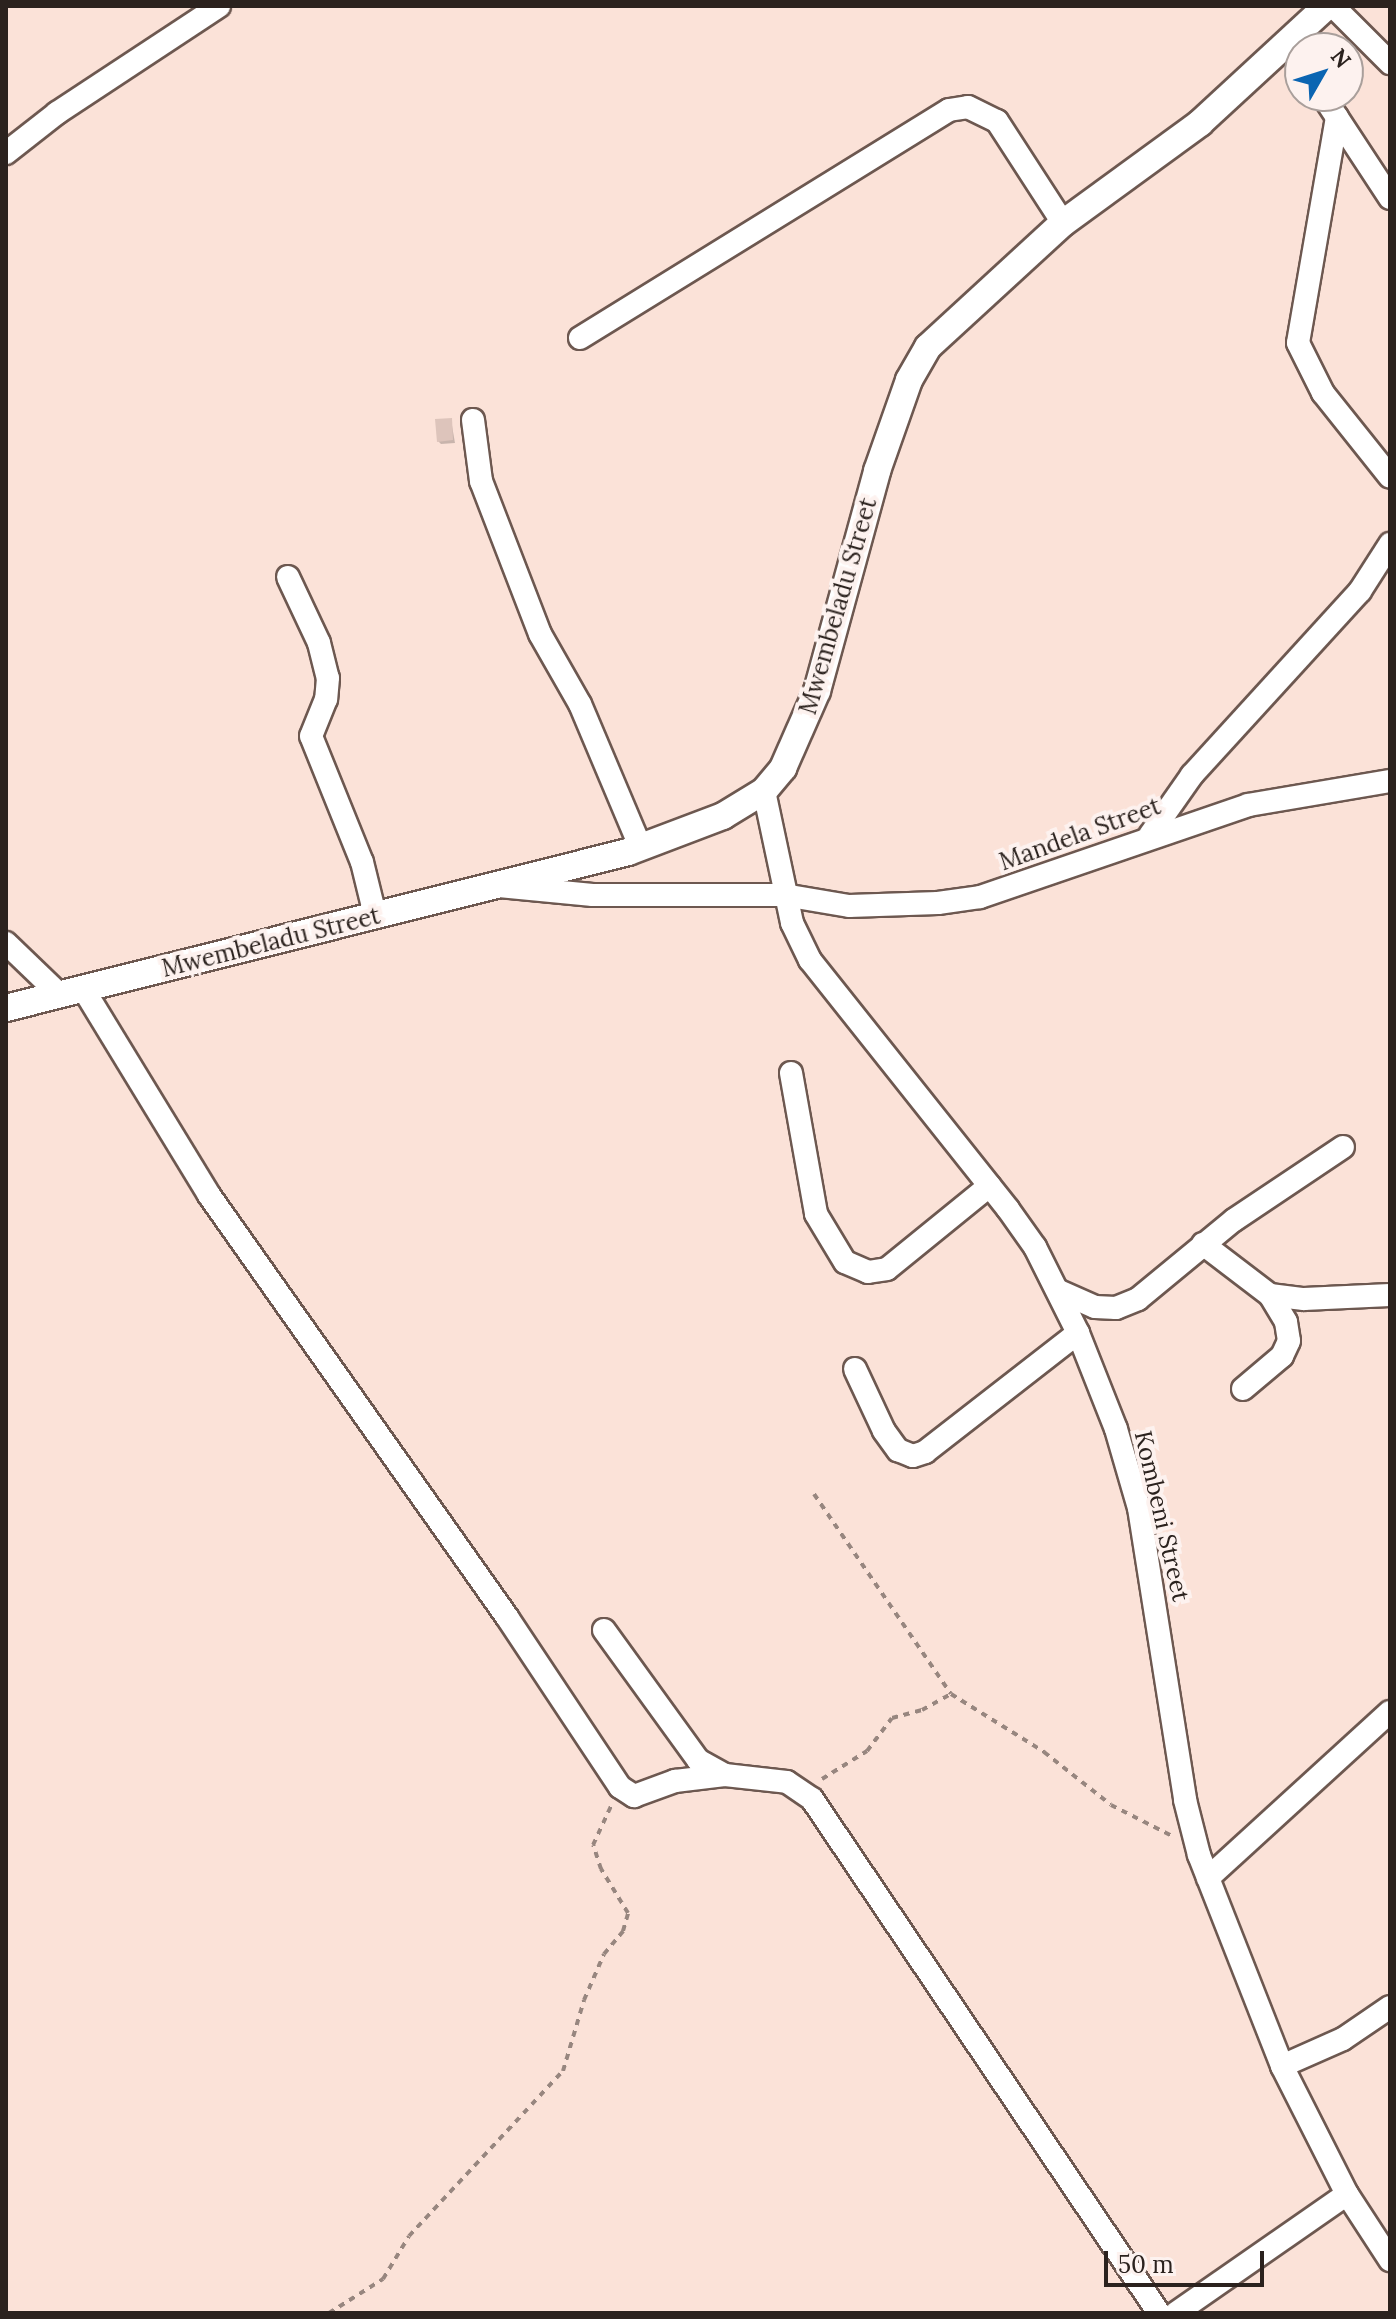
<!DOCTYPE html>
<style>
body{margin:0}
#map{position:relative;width:1396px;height:2319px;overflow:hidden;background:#fbe2d8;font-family:Lora,serif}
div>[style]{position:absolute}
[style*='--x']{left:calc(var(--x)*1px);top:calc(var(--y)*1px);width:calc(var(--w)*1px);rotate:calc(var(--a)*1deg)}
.shadow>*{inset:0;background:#0003}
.building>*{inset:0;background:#ddc4bb}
.path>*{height:4px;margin-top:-2px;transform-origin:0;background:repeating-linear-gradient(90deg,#97867f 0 6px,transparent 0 12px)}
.roads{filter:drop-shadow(2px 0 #6d5850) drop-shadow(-2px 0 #6d5850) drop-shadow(0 2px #6d5850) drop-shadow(0 -2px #6d5850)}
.minor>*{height:22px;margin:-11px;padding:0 11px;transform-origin:11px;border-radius:11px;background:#fff}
.tertiary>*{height:26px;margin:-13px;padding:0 13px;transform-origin:13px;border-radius:13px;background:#fff}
span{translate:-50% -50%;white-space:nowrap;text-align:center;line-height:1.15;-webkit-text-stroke:8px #fdf2ef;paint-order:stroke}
.street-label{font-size:24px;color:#2b221e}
.frame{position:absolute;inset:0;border:8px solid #2b221e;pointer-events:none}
.north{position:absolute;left:1284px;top:32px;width:80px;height:80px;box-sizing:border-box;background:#fdf2ef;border:2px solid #a99f9b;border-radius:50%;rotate:51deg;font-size:22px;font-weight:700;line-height:32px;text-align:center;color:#2b221e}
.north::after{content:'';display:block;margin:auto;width:28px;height:36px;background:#0b65b2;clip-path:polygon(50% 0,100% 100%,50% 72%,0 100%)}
.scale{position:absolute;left:1104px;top:2251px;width:160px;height:36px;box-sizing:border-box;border:4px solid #2b221e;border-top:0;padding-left:10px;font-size:24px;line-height:28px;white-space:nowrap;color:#2b221e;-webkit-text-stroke:6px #fdf2ef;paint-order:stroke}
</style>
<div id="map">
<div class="shadow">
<div style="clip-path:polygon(451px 420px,455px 443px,441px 444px,438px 441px)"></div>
</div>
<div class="building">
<div style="clip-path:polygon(452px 418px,453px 440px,437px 442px,435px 419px)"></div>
</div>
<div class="path">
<div style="--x:814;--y:1494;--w:242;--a:55.6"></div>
<div style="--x:951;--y:1694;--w:110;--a:31.9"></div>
<div style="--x:1044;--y:1752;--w:85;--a:38.3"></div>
<div style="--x:1111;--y:1805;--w:68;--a:26.9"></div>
<div style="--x:822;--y:1779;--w:53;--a:-31.9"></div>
<div style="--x:867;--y:1751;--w:41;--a:-52.9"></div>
<div style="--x:892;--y:1718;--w:31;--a:-15"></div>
<div style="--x:922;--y:1710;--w:33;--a:-29"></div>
<div style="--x:329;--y:2313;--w:64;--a:-32.2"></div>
<div style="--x:383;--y:2279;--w:50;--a:-58.8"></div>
<div style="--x:409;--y:2236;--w:226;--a:-47"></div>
<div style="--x:563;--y:2071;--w:74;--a:-73.5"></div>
<div style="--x:584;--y:2000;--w:50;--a:-66.5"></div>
<div style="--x:604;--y:1954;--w:30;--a:-50"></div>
<div style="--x:623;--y:1931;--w:19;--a:-74"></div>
<div style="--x:628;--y:1913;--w:52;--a:-121.5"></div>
<div style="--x:601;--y:1869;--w:25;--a:-108"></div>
<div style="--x:593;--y:1845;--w:43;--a:-65.2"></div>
</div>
<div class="roads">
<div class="minor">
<div style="--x:1333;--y:6;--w:81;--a:45"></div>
<div style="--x:1323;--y:96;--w:122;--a:56.7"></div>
<div style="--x:1337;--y:117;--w:229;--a:99.8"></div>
<div style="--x:1298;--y:343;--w:56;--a:63.4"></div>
<div style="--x:1323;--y:393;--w:107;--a:51.4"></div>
<div style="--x:6;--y:153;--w:65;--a:-38.1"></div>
<div style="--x:57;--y:113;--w:194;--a:-33.4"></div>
<div style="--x:580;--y:338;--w:434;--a:-31.7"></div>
<div style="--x:949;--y:110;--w:19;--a:-9"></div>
<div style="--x:968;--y:107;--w:32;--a:26"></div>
<div style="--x:997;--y:121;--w:121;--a:57.1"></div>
<div style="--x:473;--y:420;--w:62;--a:82.5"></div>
<div style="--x:481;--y:481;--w:164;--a:68.9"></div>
<div style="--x:540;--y:634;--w:81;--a:60.3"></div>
<div style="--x:580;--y:704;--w:154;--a:67.1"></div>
<div style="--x:288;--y:577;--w:73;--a:64.8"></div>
<div style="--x:319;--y:643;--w:36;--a:76"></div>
<div style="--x:328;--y:678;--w:21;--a:95"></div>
<div style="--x:326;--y:699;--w:40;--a:112"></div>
<div style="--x:311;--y:736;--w:136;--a:68"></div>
<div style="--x:362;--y:862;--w:55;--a:76.2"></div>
<div style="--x:764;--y:791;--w:135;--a:78"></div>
<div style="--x:792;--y:923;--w:41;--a:64.1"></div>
<div style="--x:810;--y:960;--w:318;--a:51.5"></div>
<div style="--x:1008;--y:1209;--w:47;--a:54.6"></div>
<div style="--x:1035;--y:1247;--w:96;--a:63.4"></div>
<div style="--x:1078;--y:1333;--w:103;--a:68.4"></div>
<div style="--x:1116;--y:1429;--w:82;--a:73.8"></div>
<div style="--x:1139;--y:1508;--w:296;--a:81"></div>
<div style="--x:1185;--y:1800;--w:57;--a:75.7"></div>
<div style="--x:1199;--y:1855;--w:227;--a:68.5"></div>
<div style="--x:1282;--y:2066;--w:144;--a:63.1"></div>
<div style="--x:1347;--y:2194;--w:79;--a:56.9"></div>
<div style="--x:1150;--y:835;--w:73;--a:-55"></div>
<div style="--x:1192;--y:775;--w:249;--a:-47.6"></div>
<div style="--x:1360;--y:591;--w:56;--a:-57.4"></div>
<div style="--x:499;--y:886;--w:94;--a:5.5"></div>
<div style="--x:593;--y:895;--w:191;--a:0"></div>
<div style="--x:784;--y:895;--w:66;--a:9.6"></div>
<div style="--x:849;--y:906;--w:89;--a:-1.9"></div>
<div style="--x:938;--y:903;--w:42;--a:-8.1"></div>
<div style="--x:980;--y:897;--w:283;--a:-18.9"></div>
<div style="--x:1248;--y:805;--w:144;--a:-9.6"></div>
<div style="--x:6;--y:943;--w:74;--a:43.9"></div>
<div style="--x:84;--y:990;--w:240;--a:58.6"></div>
<div style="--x:209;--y:1195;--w:517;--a:54.77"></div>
<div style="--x:507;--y:1617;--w:204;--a:56.4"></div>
<div style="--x:620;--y:1787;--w:17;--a:33"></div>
<div style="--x:634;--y:1796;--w:44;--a:-20.1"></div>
<div style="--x:675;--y:1781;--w:50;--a:-6.8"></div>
<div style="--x:725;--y:1775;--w:62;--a:6.4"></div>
<div style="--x:787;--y:1782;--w:30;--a:34"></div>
<div style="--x:812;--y:1799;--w:620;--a:55.98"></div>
<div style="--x:791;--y:1073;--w:143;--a:79.9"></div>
<div style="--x:816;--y:1214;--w:56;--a:58.9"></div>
<div style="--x:845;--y:1262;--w:25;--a:23"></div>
<div style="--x:868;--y:1272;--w:19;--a:-9"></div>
<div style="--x:887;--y:1269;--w:132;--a:-39.1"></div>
<div style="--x:1203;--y:1244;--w:84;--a:37.3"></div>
<div style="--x:1270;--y:1295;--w:31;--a:59"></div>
<div style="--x:1286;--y:1322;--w:19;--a:81"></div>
<div style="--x:1289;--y:1341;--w:17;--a:115"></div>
<div style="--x:1282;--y:1356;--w:51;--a:139.8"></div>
<div style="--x:1059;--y:1291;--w:39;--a:24"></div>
<div style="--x:1095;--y:1307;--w:21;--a:3"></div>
<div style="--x:1116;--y:1308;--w:24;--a:-22"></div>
<div style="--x:1138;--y:1299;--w:124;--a:-39.5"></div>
<div style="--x:1234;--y:1220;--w:131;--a:-33.8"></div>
<div style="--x:1270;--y:1295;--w:34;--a:7"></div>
<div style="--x:1304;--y:1299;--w:86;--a:-2.7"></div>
<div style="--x:855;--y:1369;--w:68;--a:64.9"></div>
<div style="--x:884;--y:1431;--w:24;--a:54"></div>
<div style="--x:898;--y:1450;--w:16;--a:22"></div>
<div style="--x:913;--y:1456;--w:13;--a:-18"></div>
<div style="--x:925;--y:1452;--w:194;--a:-37.9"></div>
<div style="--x:604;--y:1630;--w:160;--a:54.1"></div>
<div style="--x:698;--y:1760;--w:31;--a:29"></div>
<div style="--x:1208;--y:1878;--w:246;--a:-42.4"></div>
<div style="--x:1282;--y:2066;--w:67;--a:-23.9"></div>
<div style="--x:1343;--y:2039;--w:57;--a:-34.2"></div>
<div style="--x:1176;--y:2313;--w:208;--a:-34.8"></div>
</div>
<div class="tertiary">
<div style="--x:6;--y:1008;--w:641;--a:-14.08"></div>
<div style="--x:628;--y:852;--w:102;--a:-20.8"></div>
<div style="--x:723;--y:816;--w:48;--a:-31.4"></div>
<div style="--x:764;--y:791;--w:30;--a:-50"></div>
<div style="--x:783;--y:768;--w:84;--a:-66.2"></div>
<div style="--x:817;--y:691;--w:228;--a:-74.7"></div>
<div style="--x:877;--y:471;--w:96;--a:-70.6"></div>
<div style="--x:909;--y:380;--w:38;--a:-60"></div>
<div style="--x:928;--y:347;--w:183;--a:-42.6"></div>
<div style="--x:1063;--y:223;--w:170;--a:-36.1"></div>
<div style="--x:1200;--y:123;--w:173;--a:-42.7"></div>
</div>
</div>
<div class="street-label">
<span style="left:838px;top:606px;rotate:-74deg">Mwembeladu Street</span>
<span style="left:1080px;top:834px;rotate:-20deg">Mandela Street</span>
<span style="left:271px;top:942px;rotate:-14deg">Mwembeladu Street</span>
<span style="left:1162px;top:1516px;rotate:77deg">Kombeni Street</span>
</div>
<div class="frame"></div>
<div class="north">N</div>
<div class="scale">50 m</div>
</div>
